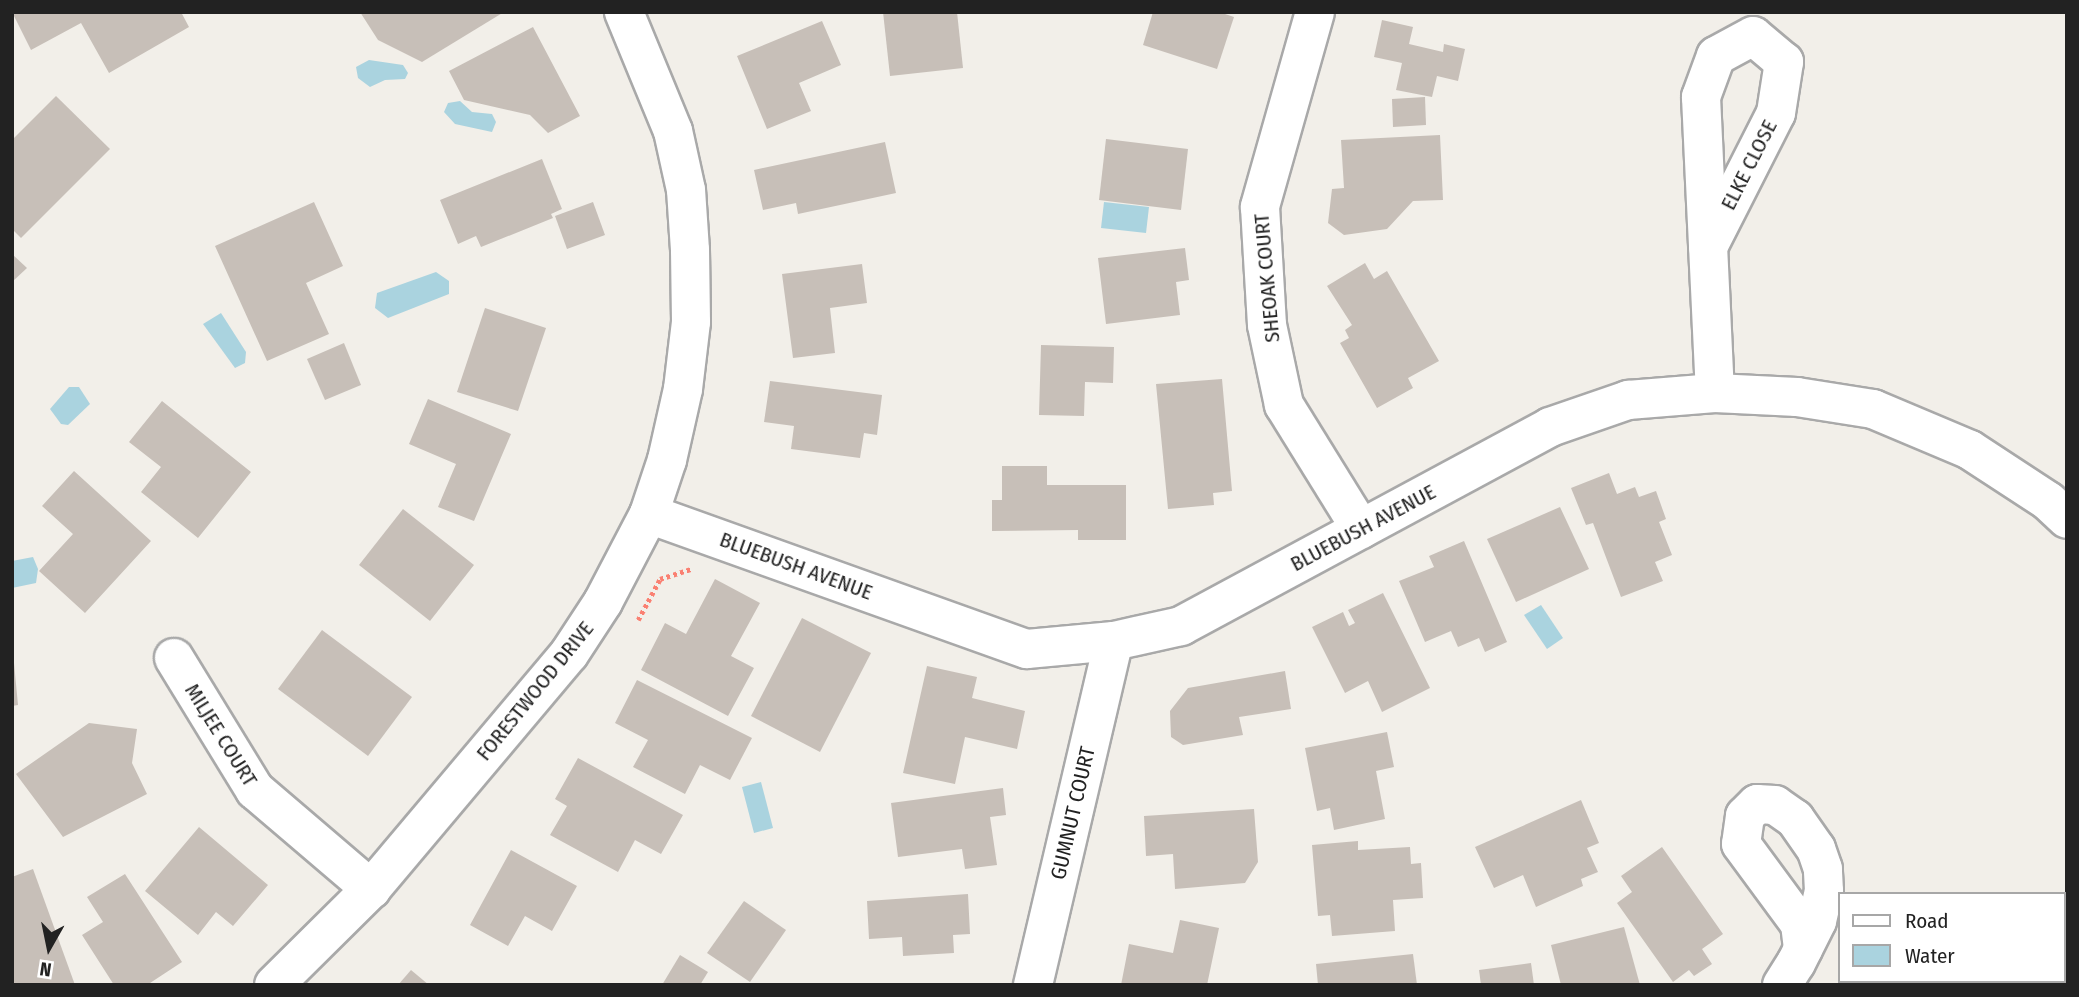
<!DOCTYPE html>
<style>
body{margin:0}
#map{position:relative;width:2079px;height:997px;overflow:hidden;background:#f2efe9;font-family:"Fira Sans Condensed",sans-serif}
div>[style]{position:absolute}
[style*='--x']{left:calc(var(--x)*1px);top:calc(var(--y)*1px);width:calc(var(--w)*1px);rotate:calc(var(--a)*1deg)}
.water>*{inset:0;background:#aad3df}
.building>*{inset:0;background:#c7bfb8}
.path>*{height:4.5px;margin-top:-2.25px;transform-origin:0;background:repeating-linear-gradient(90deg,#fa8072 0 3.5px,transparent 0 7px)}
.roads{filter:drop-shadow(2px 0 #a9a9a9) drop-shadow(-2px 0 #a9a9a9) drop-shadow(0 2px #a9a9a9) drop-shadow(0 -2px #a9a9a9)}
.minor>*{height:38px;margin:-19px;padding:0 19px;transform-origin:19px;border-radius:19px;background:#fff}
span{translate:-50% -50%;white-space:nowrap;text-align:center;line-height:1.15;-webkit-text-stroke:6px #fff;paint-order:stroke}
.street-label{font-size:21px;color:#222}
.frame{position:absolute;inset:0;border:14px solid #222;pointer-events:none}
.legend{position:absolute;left:1838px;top:892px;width:228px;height:91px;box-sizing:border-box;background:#fff;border:2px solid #a7a7a7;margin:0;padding:9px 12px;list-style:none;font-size:21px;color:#222}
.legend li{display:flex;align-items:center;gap:14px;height:35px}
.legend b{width:35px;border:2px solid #a7a7a7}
.north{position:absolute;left:14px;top:913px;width:70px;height:70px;-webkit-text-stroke:5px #fff;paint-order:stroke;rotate:189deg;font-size:19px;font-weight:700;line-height:28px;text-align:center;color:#222}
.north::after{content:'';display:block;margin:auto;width:24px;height:32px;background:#222;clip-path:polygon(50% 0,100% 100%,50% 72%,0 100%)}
</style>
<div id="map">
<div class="water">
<div style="clip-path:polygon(369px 60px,403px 65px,408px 73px,405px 79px,385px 80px,370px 87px,358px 78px,356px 67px)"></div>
<div style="clip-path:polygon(460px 101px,472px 112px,492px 114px,496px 122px,492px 132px,455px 124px,444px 112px,448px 103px)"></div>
<div style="clip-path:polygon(1104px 202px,1149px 207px,1146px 233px,1101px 228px)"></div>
<div style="clip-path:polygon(436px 272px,449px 281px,449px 294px,388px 318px,375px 308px,377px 293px)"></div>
<div style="clip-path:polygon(221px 313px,246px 352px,245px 363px,235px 368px,203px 324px)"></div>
<div style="clip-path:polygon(69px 387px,79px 387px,90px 404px,68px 425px,61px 424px,50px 409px)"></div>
<div style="clip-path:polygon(33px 557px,38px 569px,36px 583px,12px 588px,12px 561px)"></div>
<div style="clip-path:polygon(1541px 605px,1563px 638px,1547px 649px,1524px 615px)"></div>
<div style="clip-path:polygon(761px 782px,773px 828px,754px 833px,742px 787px)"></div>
</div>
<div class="building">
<div style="clip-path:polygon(12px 12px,181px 12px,189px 27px,109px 73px,81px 23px,31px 50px)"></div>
<div style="clip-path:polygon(360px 12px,504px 12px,422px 62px,378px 40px)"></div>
<div style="clip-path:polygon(883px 12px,957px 12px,963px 68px,890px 76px)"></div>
<div style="clip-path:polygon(1153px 12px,1219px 12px,1234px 17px,1217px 69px,1143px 45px)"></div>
<div style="clip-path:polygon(1382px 20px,1413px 27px,1409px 44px,1443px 52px,1444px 44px,1465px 49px,1458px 81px,1437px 76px,1432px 97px,1396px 90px,1402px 63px,1374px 57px)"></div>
<div style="clip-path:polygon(822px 21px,841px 65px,799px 83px,811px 111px,767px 129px,737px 56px)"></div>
<div style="clip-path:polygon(533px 27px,580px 116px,548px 133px,530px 115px,464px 100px,449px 71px)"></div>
<div style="clip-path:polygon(56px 96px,110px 149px,21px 238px,12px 229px,12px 140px)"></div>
<div style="clip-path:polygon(1425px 97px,1426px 125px,1393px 127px,1392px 99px)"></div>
<div style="clip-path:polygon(1440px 135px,1443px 200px,1413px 201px,1387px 229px,1344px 235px,1328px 223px,1332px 189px,1344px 188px,1341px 140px)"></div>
<div style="clip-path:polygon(1106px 139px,1188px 149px,1181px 210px,1099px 200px)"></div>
<div style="clip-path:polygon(885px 142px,896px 193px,798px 214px,796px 203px,763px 210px,754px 170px)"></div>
<div style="clip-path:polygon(542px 159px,562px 209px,551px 214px,553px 218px,481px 247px,476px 236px,458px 244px,440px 200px)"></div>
<div style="clip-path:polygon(314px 202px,343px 266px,306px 283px,329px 334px,267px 361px,215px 246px)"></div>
<div style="clip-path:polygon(593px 202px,605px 235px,567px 249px,555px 216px)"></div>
<div style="clip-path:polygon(1185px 248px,1189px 280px,1176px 282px,1180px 315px,1106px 324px,1098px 258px)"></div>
<div style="clip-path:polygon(12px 254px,27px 268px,12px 282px)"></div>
<div style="clip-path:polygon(1365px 263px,1374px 279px,1387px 271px,1439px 361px,1408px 378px,1413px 388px,1377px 408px,1340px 343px,1349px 338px,1345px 330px,1352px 325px,1327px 286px)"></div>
<div style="clip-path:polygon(862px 264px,867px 303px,830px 308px,835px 353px,793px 358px,782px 274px)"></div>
<div style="clip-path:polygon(485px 308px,546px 328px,518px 411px,457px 392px)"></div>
<div style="clip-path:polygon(344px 343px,361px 385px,325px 400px,307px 359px)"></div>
<div style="clip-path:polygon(1041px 345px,1114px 347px,1113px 383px,1085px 382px,1084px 416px,1039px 415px)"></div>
<div style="clip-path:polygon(1222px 379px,1232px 491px,1213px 493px,1214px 505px,1168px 509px,1156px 384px)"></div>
<div style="clip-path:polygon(770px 381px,882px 395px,877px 435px,864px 433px,860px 458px,791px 449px,794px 426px,764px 422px)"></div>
<div style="clip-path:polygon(428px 399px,511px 434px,474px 521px,438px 507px,456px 464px,409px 444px)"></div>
<div style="clip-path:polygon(162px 401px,251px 472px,198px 538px,141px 492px,161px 467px,129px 442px)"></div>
<div style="clip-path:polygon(1002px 466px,1047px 466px,1047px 485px,1126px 485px,1126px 540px,1078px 540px,1078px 530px,992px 531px,992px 500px,1002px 500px)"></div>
<div style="clip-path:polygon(74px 471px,151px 541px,85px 613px,39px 571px,73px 534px,42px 506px)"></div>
<div style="clip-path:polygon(1609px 473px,1617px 494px,1635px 487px,1639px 497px,1656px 491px,1666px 519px,1659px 522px,1672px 555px,1655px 562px,1663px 581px,1621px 597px,1593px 523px,1586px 525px,1571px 488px)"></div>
<div style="clip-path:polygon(1560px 507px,1589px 569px,1516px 602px,1487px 539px)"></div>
<div style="clip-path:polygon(403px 509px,474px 565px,430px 621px,359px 565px)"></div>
<div style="clip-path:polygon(1464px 541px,1507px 642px,1485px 652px,1479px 638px,1458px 647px,1451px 631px,1425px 642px,1399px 581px,1434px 567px,1429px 556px)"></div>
<div style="clip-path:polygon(715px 579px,760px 603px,731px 656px,754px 668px,728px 716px,641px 670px,665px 623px,686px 634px)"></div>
<div style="clip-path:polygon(1383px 593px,1430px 688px,1382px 712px,1368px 681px,1345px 693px,1312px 627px,1343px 612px,1349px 626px,1355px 623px,1348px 610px)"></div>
<div style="clip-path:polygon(802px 618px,871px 653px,820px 752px,751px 716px)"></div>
<div style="clip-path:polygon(322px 630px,412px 697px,368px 756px,278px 689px)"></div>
<div style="clip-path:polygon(12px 642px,18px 705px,12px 706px)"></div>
<div style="clip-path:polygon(927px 666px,977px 677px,972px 698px,1025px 711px,1017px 749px,965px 737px,955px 784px,903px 773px)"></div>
<div style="clip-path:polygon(1285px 671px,1291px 709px,1239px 717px,1243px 735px,1183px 745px,1171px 737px,1170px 711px,1188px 688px)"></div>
<div style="clip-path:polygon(637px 680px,752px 738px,730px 780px,700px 765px,685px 794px,633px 767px,648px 740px,615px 723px)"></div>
<div style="clip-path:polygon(89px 723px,137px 729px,132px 763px,147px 794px,63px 837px,16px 774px)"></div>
<div style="clip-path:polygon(1387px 732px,1394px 767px,1376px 771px,1385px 819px,1334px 830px,1330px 808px,1317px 811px,1305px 748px)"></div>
<div style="clip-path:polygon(578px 758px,683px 815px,661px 854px,635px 840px,618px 872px,550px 835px,567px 806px,555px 799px)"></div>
<div style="clip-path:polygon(1003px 788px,1006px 815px,990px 817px,997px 865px,965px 869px,962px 849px,898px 857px,891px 803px)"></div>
<div style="clip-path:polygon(1581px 800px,1599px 843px,1587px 848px,1598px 872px,1581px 879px,1583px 886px,1536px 907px,1523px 875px,1494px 888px,1475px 847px)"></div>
<div style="clip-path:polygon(1254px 809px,1258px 862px,1245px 883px,1175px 889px,1173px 854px,1146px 856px,1144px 816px)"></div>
<div style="clip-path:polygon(199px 827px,268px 885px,233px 926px,216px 912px,198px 935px,145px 891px)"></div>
<div style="clip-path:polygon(1358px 841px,1358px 850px,1410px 847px,1411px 864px,1421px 863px,1423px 898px,1393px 900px,1395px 931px,1332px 936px,1330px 915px,1318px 916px,1312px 845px)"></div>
<div style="clip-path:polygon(1662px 847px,1723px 934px,1702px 949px,1712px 964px,1694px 976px,1689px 970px,1673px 982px,1617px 903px,1632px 892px,1621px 876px)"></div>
<div style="clip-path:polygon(511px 850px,577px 886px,552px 931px,525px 916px,508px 946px,470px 925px)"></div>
<div style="clip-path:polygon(33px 869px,75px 985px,12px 985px,12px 877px)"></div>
<div style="clip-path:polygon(125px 874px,182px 962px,147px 985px,114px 985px,82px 935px,103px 922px,87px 897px)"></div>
<div style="clip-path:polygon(968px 894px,970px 934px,953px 935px,954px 953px,903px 956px,902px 937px,869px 939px,867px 901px)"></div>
<div style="clip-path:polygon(744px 901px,786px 930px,750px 982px,707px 953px)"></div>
<div style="clip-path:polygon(1180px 920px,1219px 928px,1207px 985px,1121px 985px,1129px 944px,1173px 953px)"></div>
<div style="clip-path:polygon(1624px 927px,1640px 985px,1561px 985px,1551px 945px)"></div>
<div style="clip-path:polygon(1413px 954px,1417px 985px,1318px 985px,1316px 964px)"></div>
<div style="clip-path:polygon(680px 955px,708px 972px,700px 985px,662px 985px)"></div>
<div style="clip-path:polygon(1531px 963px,1534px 985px,1481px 985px,1479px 970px)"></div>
<div style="clip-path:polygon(411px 970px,429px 985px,398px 985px)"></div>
</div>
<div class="path">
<div style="--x:638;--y:620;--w:47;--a:-61.8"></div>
<div style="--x:660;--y:579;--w:32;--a:-18"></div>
</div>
<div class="roads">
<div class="minor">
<div style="--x:1315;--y:12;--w:203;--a:105.8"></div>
<div style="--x:1260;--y:207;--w:118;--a:86.6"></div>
<div style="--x:1267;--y:325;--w:82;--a:78"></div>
<div style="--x:1284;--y:405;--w:146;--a:58.2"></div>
<div style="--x:1708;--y:247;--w:150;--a:-63.1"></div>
<div style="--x:1776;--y:113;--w:52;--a:-81.1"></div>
<div style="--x:1784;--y:62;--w:40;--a:-140"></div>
<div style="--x:1753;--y:36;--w:42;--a:151.6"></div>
<div style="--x:1716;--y:56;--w:44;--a:110.1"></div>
<div style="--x:1701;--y:97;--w:296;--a:87.3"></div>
<div style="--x:649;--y:514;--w:401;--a:19.7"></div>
<div style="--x:1027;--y:649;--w:87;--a:-5.3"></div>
<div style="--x:1114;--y:641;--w:69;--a:-12.6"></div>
<div style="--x:1181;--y:626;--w:419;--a:-28.3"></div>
<div style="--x:1550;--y:427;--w:83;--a:-19.1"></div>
<div style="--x:1628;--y:400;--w:87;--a:-4.6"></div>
<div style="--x:1715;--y:393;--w:82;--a:2.8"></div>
<div style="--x:1797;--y:397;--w:77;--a:9"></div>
<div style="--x:1873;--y:409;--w:105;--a:22.9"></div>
<div style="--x:1970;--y:450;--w:93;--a:33.2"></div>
<div style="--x:2048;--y:501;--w:26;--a:43"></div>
<div style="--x:174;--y:658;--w:155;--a:58.5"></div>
<div style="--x:255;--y:790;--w:153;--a:40.5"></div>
<div style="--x:1927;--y:981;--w:9;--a:27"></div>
<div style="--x:274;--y:985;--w:136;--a:-44.7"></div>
<div style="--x:371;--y:889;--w:307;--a:-49.9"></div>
<div style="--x:569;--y:654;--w:62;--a:-56.8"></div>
<div style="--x:603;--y:602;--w:99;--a:-62.4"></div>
<div style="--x:649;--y:514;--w:57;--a:-71.6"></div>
<div style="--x:667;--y:460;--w:73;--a:-77.3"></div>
<div style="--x:683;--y:389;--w:67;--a:-83.2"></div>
<div style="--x:691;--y:322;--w:72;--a:-90.8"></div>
<div style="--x:690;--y:250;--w:60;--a:-93.8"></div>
<div style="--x:686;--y:190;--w:60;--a:-102.4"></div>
<div style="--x:673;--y:131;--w:129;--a:-112.4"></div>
<div style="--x:1033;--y:985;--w:353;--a:-76.8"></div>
<div style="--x:1782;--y:985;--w:26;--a:-58"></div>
<div style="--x:1796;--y:963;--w:47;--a:-63.4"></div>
<div style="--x:1817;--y:921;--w:31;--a:-77"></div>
<div style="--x:1824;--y:891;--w:22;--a:-93"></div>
<div style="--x:1823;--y:869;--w:21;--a:-109"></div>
<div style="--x:1816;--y:849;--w:37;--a:-125"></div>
<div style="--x:1795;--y:819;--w:24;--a:-145"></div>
<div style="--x:1775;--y:805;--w:18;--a:-177"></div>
<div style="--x:1757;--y:804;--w:17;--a:135"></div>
<div style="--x:1745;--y:816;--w:28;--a:98"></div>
<div style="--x:1741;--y:844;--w:99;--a:53.6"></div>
<div style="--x:1800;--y:924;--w:25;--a:83"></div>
<div style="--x:1994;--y:985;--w:4;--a:-63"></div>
</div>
</div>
<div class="street-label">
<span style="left:1749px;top:165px;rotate:-63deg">ELKE CLOSE</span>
<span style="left:1267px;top:278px;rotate:-95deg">SHEOAK COURT</span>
<span style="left:1363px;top:528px;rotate:-28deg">BLUEBUSH AVENUE</span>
<span style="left:796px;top:566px;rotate:20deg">BLUEBUSH AVENUE</span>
<span style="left:535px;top:691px;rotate:-51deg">FORESTWOOD DRIVE</span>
<span style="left:221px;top:735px;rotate:58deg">MILJEE COURT</span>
<span style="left:1073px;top:813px;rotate:-77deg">GUMNUT COURT</span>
</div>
<div class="frame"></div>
<ul class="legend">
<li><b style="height:9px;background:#fff"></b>Road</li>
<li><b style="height:19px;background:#aad3df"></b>Water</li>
</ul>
<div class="north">N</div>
</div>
